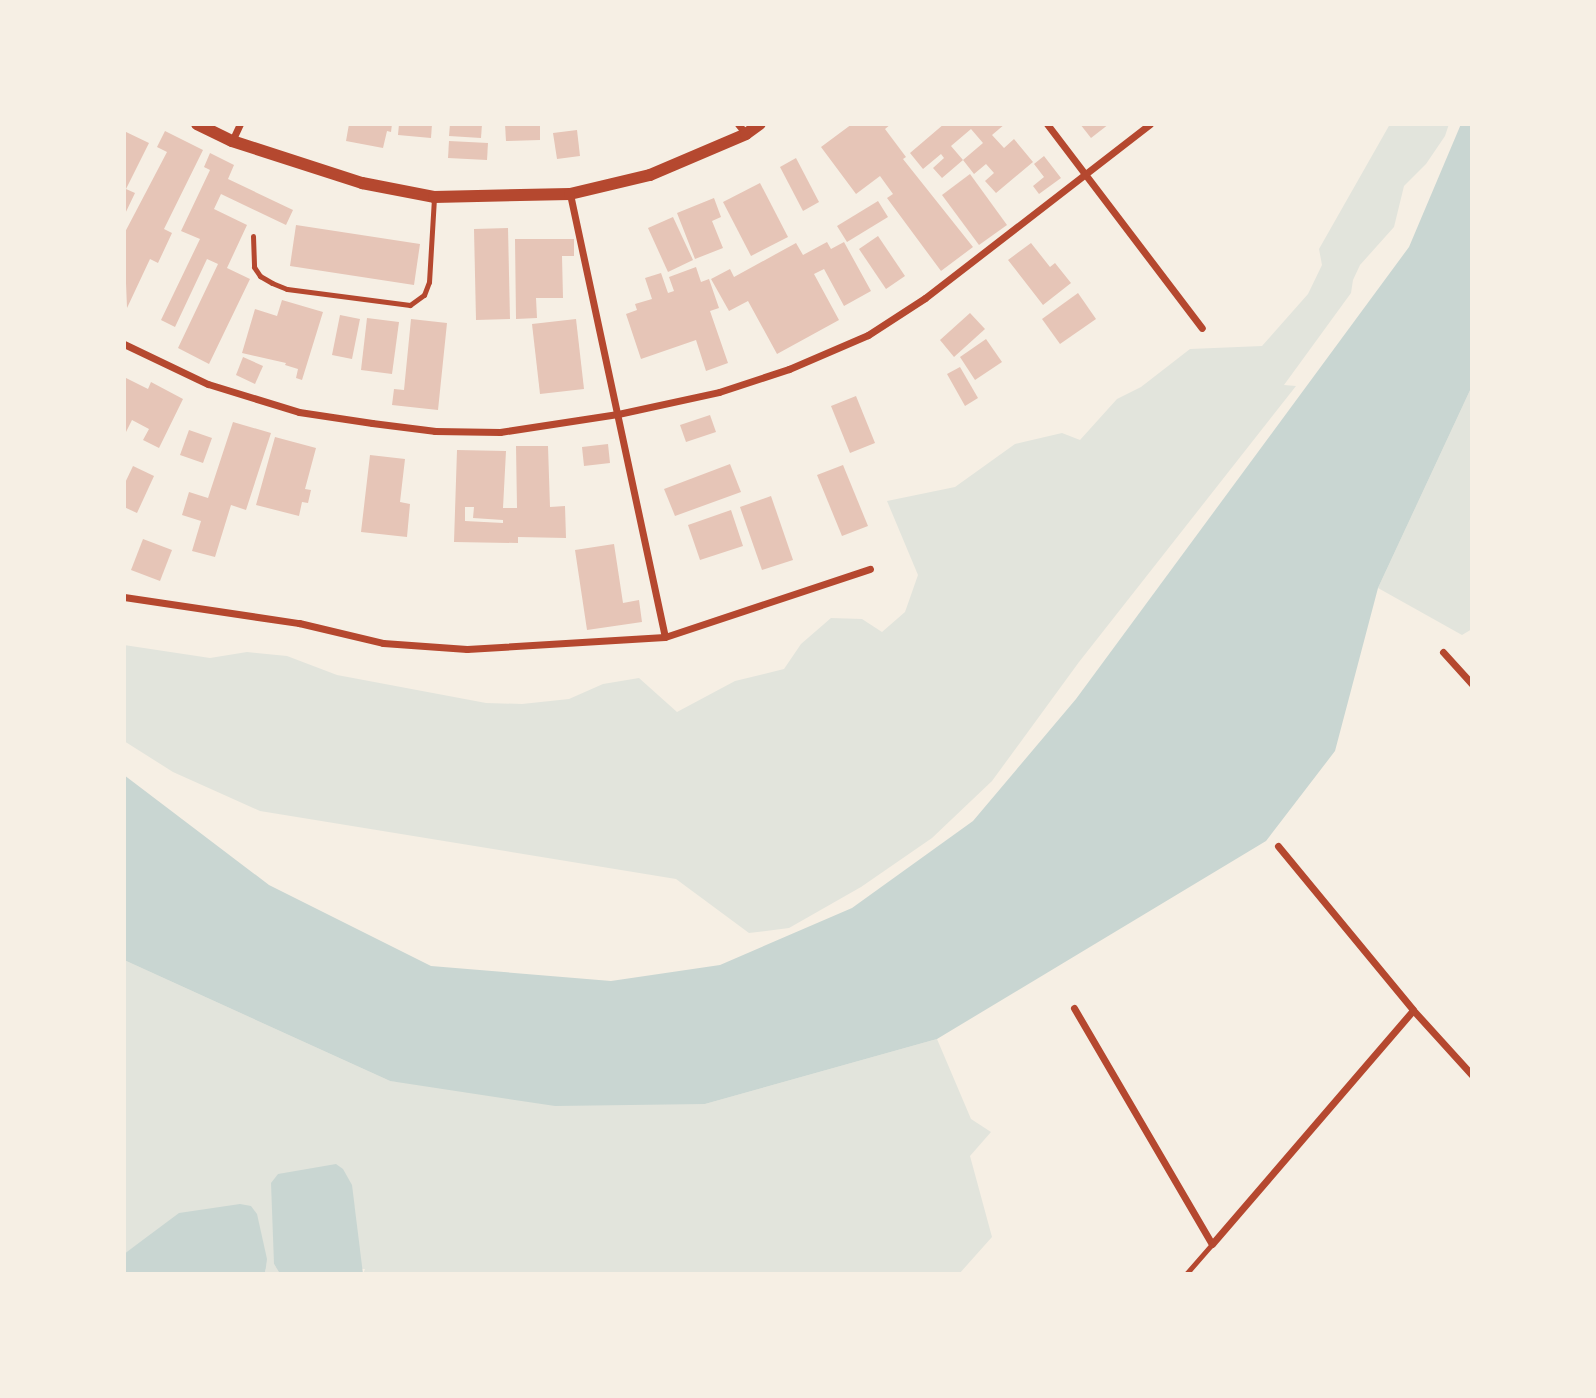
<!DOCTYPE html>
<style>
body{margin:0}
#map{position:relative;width:1596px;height:1398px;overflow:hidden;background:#f6efe4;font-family:"Source Serif 4",serif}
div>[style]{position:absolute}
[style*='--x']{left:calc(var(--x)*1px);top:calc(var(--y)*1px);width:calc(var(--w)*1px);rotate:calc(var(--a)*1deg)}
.green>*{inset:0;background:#e2e4dc}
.water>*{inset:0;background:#c9d6d2}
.building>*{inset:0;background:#e6c5b7}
.service>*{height:5px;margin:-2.5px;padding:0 2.5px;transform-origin:2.5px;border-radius:2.5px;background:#b5482f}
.minor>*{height:7px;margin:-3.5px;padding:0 3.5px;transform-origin:3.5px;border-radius:3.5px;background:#b5482f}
.tertiary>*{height:12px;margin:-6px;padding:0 6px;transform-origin:6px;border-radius:6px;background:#b5482f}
span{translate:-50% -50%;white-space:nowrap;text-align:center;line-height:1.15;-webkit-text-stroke:5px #f6efe4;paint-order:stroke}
.frame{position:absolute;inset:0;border:126px solid #f6efe4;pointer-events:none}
</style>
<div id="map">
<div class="green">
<div style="clip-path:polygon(1390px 124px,1449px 124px,1445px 136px,1426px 164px,1404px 186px,1394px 227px,1360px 265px,1353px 280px,1351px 293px,1284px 385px,1296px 386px,1079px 662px,992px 781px,932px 838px,861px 887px,789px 928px,749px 933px,676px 879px,260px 811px,173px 772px,124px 741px,124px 645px,210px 658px,247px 652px,287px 656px,337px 675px,486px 703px,522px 704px,569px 699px,603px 684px,639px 678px,677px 712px,735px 681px,784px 669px,801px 644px,831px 618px,862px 619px,882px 632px,905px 612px,918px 575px,887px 501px,955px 487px,1015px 444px,1062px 433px,1080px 440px,1117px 399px,1141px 387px,1190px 349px,1262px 346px,1308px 294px,1322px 265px,1319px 249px)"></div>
<div style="clip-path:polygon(1472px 386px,1472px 629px,1462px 635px,1378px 588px)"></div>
<div style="clip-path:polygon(124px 960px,390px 1081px,705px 1104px,937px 1039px,971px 1119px,991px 1132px,970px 1156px,992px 1237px,959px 1274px,363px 1274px,365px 1269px,274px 1264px,280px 1274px,265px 1274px,266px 1269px,160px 1229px,124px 1254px)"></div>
</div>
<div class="water">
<div style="clip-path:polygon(1461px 124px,1472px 124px,1472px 386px,1378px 588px,1335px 751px,1266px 841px,937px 1039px,705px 1104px,555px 1106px,390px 1081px,124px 960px,124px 775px,269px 885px,431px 966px,611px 981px,720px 965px,852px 908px,973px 821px,1076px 699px,1409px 247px)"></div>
<div style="clip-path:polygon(336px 1164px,343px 1169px,352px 1185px,363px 1274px,280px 1274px,274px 1264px,271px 1183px,278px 1174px)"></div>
<div style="clip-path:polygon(240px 1204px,251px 1206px,257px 1214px,267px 1259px,265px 1274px,124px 1274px,124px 1254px,179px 1213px)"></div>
</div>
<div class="building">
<div style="clip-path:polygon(349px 124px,357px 126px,392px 124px,391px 132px,387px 131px,383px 148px,346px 141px)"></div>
<div style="clip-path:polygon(399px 124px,432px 124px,431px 138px,398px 135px)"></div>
<div style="clip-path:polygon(450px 124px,482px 124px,481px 138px,449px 136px)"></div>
<div style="clip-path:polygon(505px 124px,540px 124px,540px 140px,506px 141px)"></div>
<div style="clip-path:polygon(852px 124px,891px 124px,885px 129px,906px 157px,903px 159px,973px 247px,941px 271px,887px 198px,893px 194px,880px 176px,856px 194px,821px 147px)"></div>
<div style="clip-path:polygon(944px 124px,1005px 124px,992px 135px,1004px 148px,1014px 139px,1033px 162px,996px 193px,985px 181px,994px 173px,986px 164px,974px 174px,963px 160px,983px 143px,971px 129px,951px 146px,963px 160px,942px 178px,933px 168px,944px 158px,941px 154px,923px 169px,910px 153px)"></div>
<div style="clip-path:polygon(1080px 124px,1109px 124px,1091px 138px)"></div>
<div style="clip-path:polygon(577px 130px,580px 156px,557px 159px,553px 133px)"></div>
<div style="clip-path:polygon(124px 131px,149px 143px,126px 189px,135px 193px,124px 216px)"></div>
<div style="clip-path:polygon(165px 131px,203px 150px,164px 229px,172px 233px,158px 263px,150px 259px,127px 308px,124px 234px,167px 152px,157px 147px)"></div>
<div style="clip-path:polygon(449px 141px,488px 143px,487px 160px,448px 158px)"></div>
<div style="clip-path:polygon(210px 153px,234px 165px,228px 179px,293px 210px,286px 225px,221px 194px,214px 209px,247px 225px,227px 268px,250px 279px,209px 364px,178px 348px,218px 264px,207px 259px,175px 327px,161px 320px,200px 239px,181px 231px,210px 170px,204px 167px)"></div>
<div style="clip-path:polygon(1044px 156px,1061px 178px,1039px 194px,1033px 186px,1044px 177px,1034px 164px)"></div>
<div style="clip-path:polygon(796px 158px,819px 202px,803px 211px,780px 167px)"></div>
<div style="clip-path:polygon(970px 174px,1007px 225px,979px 245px,942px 195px)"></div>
<div style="clip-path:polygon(760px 183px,788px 237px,751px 256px,723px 202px)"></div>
<div style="clip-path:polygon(714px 198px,721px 217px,712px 221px,723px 248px,695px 259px,677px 213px)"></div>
<div style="clip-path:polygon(878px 201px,888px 217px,847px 242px,837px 226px)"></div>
<div style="clip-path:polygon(673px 217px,693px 260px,668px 272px,648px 228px)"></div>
<div style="clip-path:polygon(296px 225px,420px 244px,414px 285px,290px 266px)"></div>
<div style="clip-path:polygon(508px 228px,510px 319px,476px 320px,474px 229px)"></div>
<div style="clip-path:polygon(878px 236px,905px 276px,886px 289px,859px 249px)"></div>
<div style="clip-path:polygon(515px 239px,574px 239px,574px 256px,562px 256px,563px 298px,536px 298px,537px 318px,516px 319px)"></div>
<div style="clip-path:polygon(827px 242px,831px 249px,844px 242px,871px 291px,844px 306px,824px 269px,814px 274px,839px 320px,777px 354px,748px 301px,729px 311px,711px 279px,730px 269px,734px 277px,796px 243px,803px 255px)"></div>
<div style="clip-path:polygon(1031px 243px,1050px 267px,1055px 263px,1071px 283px,1043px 305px,1008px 260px)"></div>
<div style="clip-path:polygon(696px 267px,701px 282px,709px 279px,719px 308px,710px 311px,728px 363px,706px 371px,696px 340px,641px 359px,626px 314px,637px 310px,635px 304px,652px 299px,645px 278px,661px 273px,668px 293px,674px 291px,669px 277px)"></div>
<div style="clip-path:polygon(1078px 293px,1096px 319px,1060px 344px,1042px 319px)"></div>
<div style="clip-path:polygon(282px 300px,323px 312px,302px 380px,296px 378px,298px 369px,285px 365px,286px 363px,242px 353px,255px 309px,277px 316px)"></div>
<div style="clip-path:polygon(970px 313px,985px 329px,954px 357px,940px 340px)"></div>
<div style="clip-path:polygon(340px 315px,360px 319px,352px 359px,332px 355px)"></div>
<div style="clip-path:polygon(367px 318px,399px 322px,392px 374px,361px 370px)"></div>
<div style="clip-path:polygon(411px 319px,447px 323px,438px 410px,392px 405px,394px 389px,404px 390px)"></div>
<div style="clip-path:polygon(576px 319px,584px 389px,540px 394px,532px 324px)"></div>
<div style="clip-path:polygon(986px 339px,1002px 362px,975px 380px,960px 357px)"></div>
<div style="clip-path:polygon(243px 357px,263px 366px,255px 384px,236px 375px)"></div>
<div style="clip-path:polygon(960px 367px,978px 398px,965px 406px,947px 374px)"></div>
<div style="clip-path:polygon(124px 377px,148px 389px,151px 382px,183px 399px,159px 448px,143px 440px,149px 429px,132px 420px,124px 436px)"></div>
<div style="clip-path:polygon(856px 396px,875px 443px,850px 453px,831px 406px)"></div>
<div style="clip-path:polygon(710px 415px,716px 432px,686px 442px,680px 425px)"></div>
<div style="clip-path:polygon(233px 422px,271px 433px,246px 510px,231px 505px,215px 557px,192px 551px,201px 521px,182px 515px,189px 492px,208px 498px)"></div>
<div style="clip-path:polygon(189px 430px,212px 438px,203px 463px,180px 455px)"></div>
<div style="clip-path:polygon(275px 437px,316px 448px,305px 489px,311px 490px,308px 503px,302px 502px,299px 516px,256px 505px)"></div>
<div style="clip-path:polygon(608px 444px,610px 463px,584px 466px,582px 447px)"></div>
<div style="clip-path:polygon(evenodd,516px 446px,548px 446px,550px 507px,565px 506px,566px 538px,518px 537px,518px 543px,454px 542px,457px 450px,506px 451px,503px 508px,517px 508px,516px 446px,465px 507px,474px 507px,473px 518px,503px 520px,503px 523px,465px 521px,465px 507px)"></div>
<div style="clip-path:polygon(370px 455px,405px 459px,400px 502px,410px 504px,407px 537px,361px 532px)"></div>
<div style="clip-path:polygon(730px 464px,741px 492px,675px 516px,664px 489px)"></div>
<div style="clip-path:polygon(843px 465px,868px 526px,842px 536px,817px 475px)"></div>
<div style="clip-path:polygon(133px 466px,154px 476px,137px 513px,124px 507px,124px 485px)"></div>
<div style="clip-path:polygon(771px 496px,793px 560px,762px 570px,740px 507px)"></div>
<div style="clip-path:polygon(731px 510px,743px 546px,700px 560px,688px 525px)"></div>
<div style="clip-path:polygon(143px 539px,172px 550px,160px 581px,131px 570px)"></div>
<div style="clip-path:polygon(614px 544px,623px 603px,639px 600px,642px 622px,587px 630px,575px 550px)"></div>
</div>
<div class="service">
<div style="--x:253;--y:236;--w:31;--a:88"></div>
<div style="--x:254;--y:267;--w:11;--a:56"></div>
<div style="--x:260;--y:276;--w:14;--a:30"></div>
<div style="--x:272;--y:283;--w:16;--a:22"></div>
<div style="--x:287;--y:289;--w:124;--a:7.4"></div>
<div style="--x:410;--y:305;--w:17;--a:-36"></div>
<div style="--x:424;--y:295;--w:14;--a:-69"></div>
<div style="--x:429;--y:282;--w:85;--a:-86.6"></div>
<div style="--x:1186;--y:1274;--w:40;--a:-49"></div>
</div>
<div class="minor">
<div style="--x:738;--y:124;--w:13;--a:51"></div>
<div style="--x:1047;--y:124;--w:256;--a:52.8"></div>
<div style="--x:232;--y:141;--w:19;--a:-65"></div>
<div style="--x:570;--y:194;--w:453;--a:77.9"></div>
<div style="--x:124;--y:344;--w:93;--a:25.5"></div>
<div style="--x:208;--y:384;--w:95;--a:17.1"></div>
<div style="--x:299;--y:412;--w:74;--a:8.6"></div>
<div style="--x:372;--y:423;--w:64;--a:7.2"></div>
<div style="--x:435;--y:431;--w:65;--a:0.9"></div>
<div style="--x:500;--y:432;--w:119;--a:-8.7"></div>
<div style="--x:618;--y:414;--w:103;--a:-12.3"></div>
<div style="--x:719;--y:392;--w:74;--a:-18.2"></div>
<div style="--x:789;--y:369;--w:86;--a:-23.3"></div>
<div style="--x:868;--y:335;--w:68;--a:-33"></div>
<div style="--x:925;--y:298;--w:284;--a:-37.7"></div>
<div style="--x:124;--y:597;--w:177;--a:8.5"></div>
<div style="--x:299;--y:623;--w:86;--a:13.4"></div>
<div style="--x:383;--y:643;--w:84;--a:4.1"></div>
<div style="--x:467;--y:649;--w:198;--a:-3.5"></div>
<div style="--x:665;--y:637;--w:216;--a:-18.4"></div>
<div style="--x:1443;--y:652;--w:43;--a:47.8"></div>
<div style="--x:1278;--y:846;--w:212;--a:50.5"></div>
<div style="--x:1413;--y:1010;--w:88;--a:47.8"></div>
<div style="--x:1074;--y:1008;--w:273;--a:59.7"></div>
<div style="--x:1212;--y:1244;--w:308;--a:-49.3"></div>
</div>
<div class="tertiary">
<div style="--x:197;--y:124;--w:39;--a:26"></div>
<div style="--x:232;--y:141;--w:137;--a:17.9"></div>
<div style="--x:362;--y:183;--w:73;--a:11"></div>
<div style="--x:434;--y:197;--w:136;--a:-1.3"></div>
<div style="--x:570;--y:194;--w:82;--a:-13.4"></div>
<div style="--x:650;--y:175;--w:104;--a:-23.1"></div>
<div style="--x:746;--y:134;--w:17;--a:-36"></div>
</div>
<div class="frame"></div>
</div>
